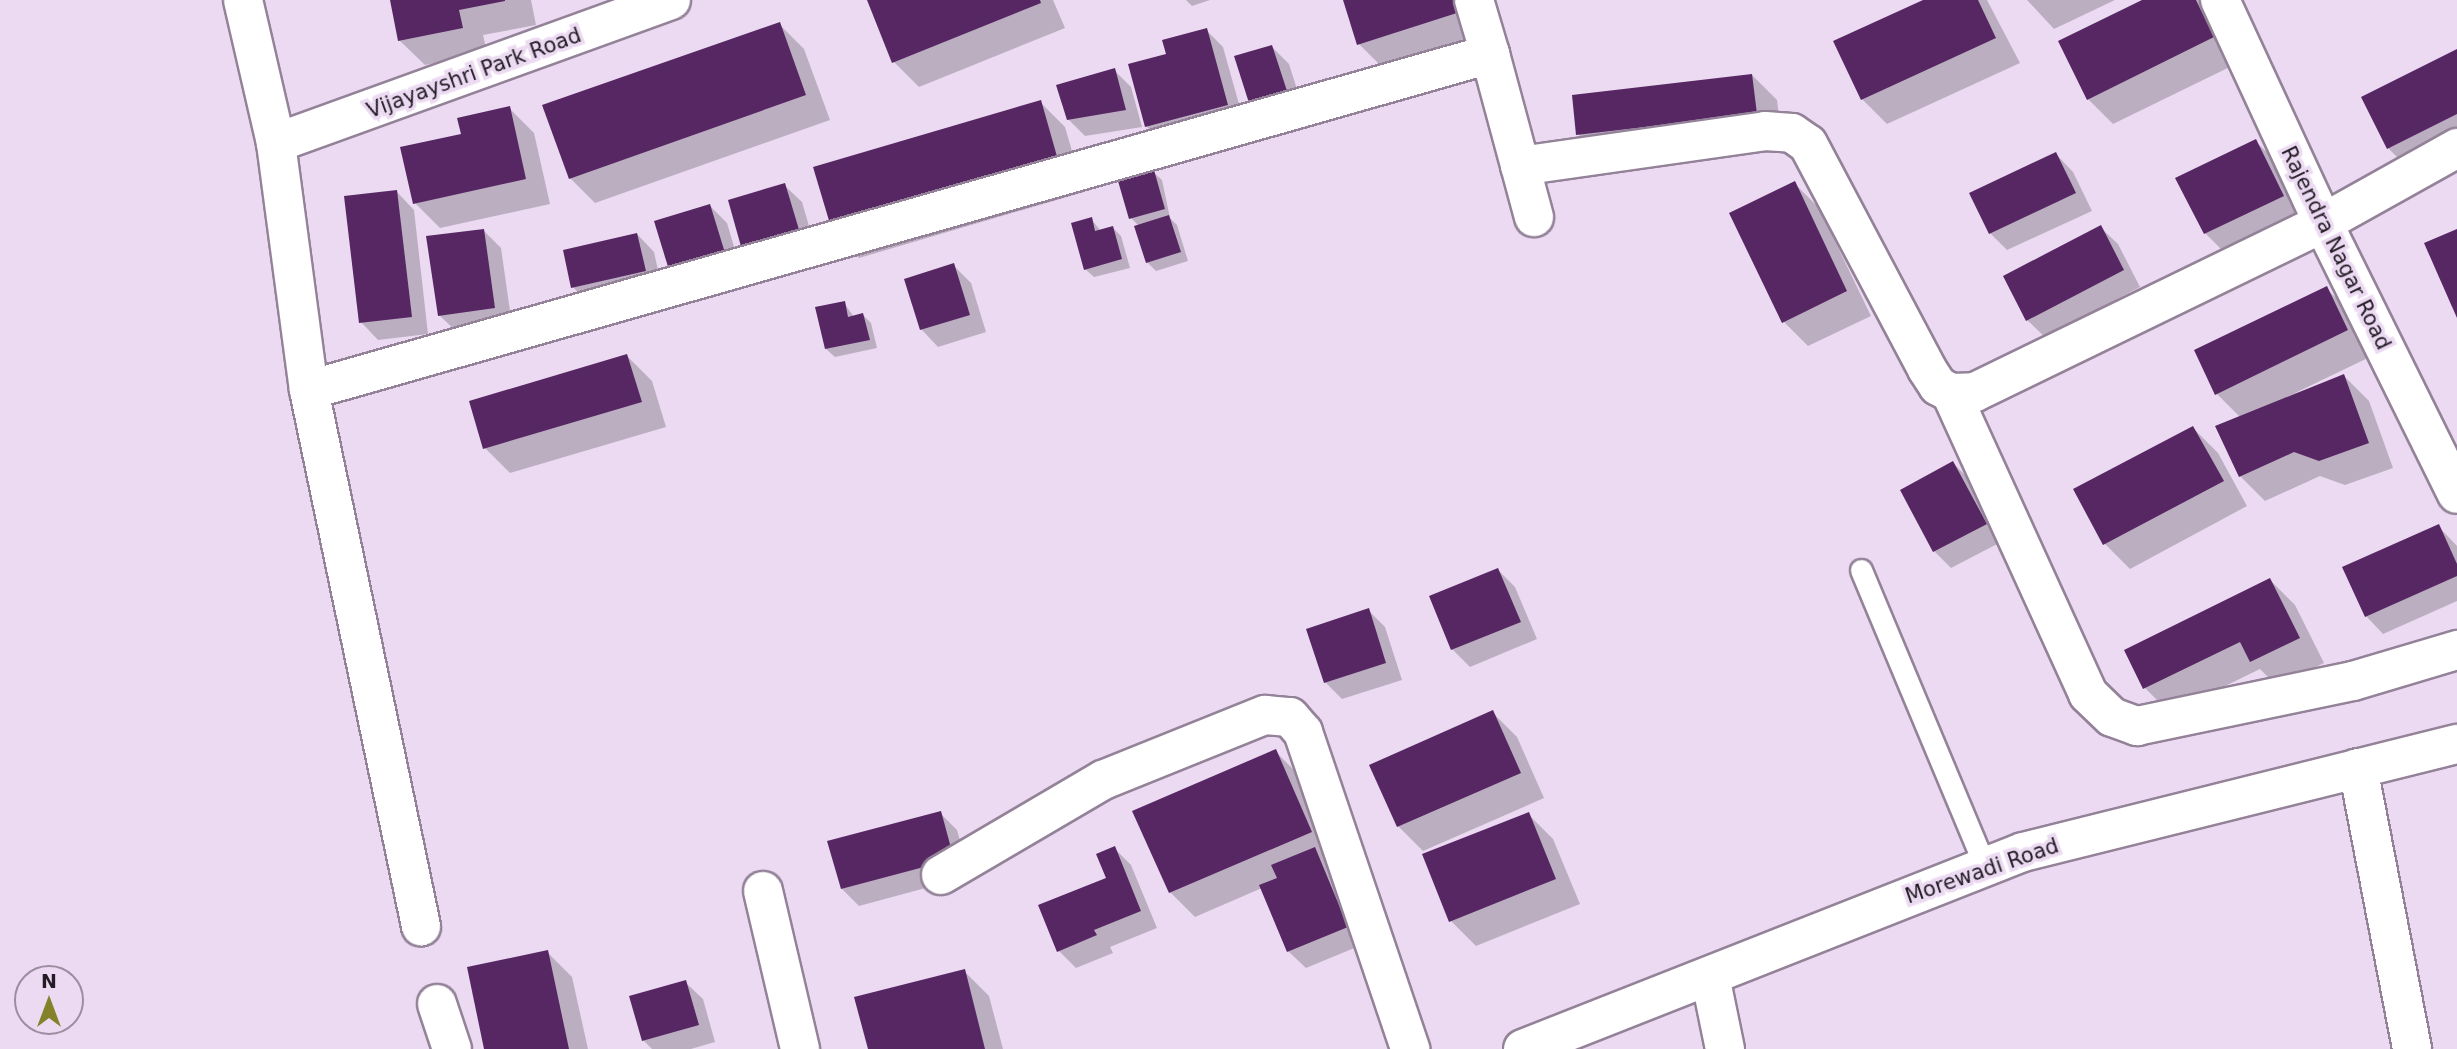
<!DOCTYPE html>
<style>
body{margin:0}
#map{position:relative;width:2457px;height:1049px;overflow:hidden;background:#ecdaf2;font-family:"DejaVu Sans",sans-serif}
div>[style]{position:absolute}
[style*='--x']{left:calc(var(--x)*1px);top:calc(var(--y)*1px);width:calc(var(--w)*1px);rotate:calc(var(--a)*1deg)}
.shadow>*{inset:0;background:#0003}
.building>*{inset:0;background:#562763}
.roads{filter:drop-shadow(2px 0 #938298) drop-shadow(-2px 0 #938298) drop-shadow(0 2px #938298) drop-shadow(0 -2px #938298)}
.lane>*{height:21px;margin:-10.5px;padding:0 10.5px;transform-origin:10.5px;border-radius:10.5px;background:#fff}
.street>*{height:38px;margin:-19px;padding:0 19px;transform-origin:19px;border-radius:19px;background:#fff}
.secondary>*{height:38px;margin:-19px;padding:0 19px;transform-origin:19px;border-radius:19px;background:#fff}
span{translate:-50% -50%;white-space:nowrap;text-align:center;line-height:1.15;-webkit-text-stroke:7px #ecdaf2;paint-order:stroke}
.street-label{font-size:21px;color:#231c25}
.north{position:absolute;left:14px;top:965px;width:70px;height:70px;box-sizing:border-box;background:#ecdaf2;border:2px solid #9c8ea0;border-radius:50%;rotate:0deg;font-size:19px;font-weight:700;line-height:28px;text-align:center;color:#231c25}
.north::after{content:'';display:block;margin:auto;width:24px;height:32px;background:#83812a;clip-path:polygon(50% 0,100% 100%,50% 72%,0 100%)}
</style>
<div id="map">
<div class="shadow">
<div style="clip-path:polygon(391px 0,531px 0,536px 25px,483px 35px,487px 52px,425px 65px,399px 40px)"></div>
<div style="clip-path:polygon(868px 0,1053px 0,1065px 28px,919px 87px,894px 62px)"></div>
<div style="clip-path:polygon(1186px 0,1210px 0,1192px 6px)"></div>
<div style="clip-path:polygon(1345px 0,1476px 0,1490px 43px,1390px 75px,1359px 44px)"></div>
<div style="clip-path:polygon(1927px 0,1987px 0,2020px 63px,1887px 124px,1862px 99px)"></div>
<div style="clip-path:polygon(2027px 0,2115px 0,2054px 29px)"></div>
<div style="clip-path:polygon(2146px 0,2204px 0,2238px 63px,2113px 124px,2088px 99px)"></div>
<div style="clip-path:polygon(779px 24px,804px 49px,830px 120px,595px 203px,570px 178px)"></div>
<div style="clip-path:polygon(1206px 30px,1223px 47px,1244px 122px,1164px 144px,1147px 127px,1168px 55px)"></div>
<div style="clip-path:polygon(1272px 47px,1289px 64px,1303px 108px,1251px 102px)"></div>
<div style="clip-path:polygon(2457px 51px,2457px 151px,2413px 173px,2388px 148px)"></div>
<div style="clip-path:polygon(1114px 70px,1131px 87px,1142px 127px,1085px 136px,1068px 119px)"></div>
<div style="clip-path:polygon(1752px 75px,1777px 100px,1782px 139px,1603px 160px,1578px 134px)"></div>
<div style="clip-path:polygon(1040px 102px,1065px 127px,1084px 192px,859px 258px,834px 233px)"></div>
<div style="clip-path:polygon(509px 108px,534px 133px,550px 204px,440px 228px,415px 203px,463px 135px)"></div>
<div style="clip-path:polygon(2255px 141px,2273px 158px,2300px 213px,2223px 251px,2205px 233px,2178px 179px)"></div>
<div style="clip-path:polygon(2056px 154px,2073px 172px,2092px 211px,2007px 250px,1990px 233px)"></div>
<div style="clip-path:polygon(1153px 172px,1162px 180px,1170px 218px,1177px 225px,1188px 261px,1156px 271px,1147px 262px,1139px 226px,1131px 218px)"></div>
<div style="clip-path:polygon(1794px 183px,1819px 208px,1871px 316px,1808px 346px,1783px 321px)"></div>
<div style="clip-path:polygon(784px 185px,802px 202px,816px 250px,761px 267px)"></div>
<div style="clip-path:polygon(397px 192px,414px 210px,428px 334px,378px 340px,361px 322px)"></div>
<div style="clip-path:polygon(710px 206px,727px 223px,741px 270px,688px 286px)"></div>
<div style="clip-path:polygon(1091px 219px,1101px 231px,1113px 228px,1121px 236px,1130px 268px,1094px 277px,1085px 269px)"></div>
<div style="clip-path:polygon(2100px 227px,2118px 244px,2140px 287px,2045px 337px,2027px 320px)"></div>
<div style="clip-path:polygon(483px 230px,501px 248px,512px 325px,457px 332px,439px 315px)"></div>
<div style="clip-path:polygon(637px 234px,654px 252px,662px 288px,590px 305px,573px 287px)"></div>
<div style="clip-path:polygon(953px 265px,971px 283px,986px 332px,938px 347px,921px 329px)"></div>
<div style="clip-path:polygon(2326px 288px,2351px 313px,2372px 356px,2293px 394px,2344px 376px,2369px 401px,2393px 468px,2345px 485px,2320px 476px,2265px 501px,2240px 476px,2241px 418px,2217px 394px)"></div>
<div style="clip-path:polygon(844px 303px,854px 317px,863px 315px,871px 323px,877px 348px,835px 357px,826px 349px)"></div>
<div style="clip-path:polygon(627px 356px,652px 381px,666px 427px,510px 473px,485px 448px)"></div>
<div style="clip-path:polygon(2193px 428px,2218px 453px,2247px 506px,2130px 569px,2105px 544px,2076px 490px)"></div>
<div style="clip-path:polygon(1953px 463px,1970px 480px,2003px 541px,1951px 568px,1934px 551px)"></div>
<div style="clip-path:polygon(2438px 526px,2457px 546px,2457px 601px,2383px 634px,2366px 616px,2344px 568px)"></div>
<div style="clip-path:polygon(1498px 570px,1515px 587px,1537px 639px,1470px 667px,1452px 649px)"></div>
<div style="clip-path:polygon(2270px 580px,2295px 605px,2324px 663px,2277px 686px,2260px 669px,2170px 713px,2145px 688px)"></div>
<div style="clip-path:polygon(1368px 610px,1385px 627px,1402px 680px,1342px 699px,1325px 682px)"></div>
<div style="clip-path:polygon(1492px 712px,1517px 737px,1544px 798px,1423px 851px,1398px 826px)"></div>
<div style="clip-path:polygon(1275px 751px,1300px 776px,1335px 857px,1326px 861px,1364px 944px,1306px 968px,1288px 951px,1262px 888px,1195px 917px,1170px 892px)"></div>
<div style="clip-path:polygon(940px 813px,957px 830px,970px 876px,859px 906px,842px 889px)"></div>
<div style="clip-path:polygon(1528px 814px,1553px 839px,1580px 904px,1476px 946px,1451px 921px)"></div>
<div style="clip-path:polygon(1114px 848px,1131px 865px,1157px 928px,1110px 947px,1113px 953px,1076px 968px,1059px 951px,1108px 879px)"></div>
<div style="clip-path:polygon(547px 952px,572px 977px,588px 1049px,486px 1049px)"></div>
<div style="clip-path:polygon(964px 971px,989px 996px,1003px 1049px,870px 1049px)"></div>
<div style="clip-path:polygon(685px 982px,703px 999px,715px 1042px,691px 1049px,652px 1049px,643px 1040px)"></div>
</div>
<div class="building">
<div style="clip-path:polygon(390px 0,505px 0,505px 1px,459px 10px,463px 28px,398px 41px)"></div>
<div style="clip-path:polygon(867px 0,1040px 0,1041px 3px,892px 63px)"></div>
<div style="clip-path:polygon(1343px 0,1456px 0,1460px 12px,1357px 45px)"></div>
<div style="clip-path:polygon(1923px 0,1978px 0,1996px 38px,1861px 100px,1833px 41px)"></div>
<div style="clip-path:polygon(2142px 0,2196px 0,2214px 37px,2087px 100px,2058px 41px)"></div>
<div style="clip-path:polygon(780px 22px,806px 95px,569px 179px,542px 105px)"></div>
<div style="clip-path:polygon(1207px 28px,1228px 105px,1145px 127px,1128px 64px,1166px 54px,1162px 40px)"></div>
<div style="clip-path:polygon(1272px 45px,1287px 91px,1249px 103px,1234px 56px)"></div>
<div style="clip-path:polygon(2457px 49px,2457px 114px,2387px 149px,2361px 97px)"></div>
<div style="clip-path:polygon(1115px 68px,1126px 110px,1067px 120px,1056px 85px)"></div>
<div style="clip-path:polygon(1752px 74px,1757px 114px,1576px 135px,1572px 95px)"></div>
<div style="clip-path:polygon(1041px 100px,1060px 167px,833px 234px,813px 167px)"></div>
<div style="clip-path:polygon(510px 106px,526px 179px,413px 204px,400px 147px,461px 134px,457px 118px)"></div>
<div style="clip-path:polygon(2256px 139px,2284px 196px,2204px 234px,2175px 178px)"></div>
<div style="clip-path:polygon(2056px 152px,2076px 193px,1989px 234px,1969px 193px)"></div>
<div style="clip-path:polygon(1154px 170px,1165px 209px,1129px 219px,1118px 181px)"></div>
<div style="clip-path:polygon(1795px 181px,1847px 291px,1782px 323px,1729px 213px)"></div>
<div style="clip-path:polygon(785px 183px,800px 233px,742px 250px,728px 200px)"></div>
<div style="clip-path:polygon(397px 190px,412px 317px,359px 323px,344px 196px)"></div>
<div style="clip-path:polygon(710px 204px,725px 253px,669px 270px,654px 221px)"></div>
<div style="clip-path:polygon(1169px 215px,1181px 252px,1146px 263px,1134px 226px)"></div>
<div style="clip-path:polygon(1092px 217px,1095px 231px,1113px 226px,1122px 259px,1084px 270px,1071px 223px)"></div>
<div style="clip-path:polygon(2101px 225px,2124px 270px,2026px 321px,2003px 276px)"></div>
<div style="clip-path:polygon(484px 229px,495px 308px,438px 316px,426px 236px)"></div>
<div style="clip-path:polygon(2457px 229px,2457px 318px,2424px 243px)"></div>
<div style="clip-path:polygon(637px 233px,646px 271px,571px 288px,563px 250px)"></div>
<div style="clip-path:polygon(954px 263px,970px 315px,920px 330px,904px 279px)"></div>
<div style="clip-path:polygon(2327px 286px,2348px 330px,2215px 395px,2194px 350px)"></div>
<div style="clip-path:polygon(845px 301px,848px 317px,863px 313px,870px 340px,825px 349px,815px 307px)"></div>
<div style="clip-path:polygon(627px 354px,642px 402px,483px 449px,469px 401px)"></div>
<div style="clip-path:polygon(2344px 374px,2369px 443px,2319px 461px,2294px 452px,2239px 477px,2215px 426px)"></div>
<div style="clip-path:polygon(2193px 426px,2224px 481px,2103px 545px,2073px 489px)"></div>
<div style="clip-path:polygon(1953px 461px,1987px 524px,1933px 552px,1900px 490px)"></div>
<div style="clip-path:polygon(2439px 524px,2457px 564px,2457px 576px,2365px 617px,2342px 567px)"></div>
<div style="clip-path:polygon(1498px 568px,1521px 622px,1451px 650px,1429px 596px)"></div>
<div style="clip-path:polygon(2270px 578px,2300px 638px,2250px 662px,2240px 642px,2143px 689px,2124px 650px)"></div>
<div style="clip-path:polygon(1369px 608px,1386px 663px,1324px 683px,1306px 629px)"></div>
<div style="clip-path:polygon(1493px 710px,1521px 773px,1397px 827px,1369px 765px)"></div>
<div style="clip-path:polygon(1276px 749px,1312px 832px,1169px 893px,1132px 811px)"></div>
<div style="clip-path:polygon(941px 811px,954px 859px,841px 889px,827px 841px)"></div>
<div style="clip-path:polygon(1529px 812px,1556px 879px,1449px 922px,1422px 854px)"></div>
<div style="clip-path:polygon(1115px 846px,1141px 911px,1094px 930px,1097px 935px,1057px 952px,1038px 905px,1106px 878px,1096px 854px)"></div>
<div style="clip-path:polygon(1315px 847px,1348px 927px,1287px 952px,1259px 885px,1277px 878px,1271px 865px)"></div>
<div style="clip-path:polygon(548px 950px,569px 1049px,484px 1049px,467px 967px)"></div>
<div style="clip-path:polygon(965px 969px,985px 1049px,868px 1049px,854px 997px)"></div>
<div style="clip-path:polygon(686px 980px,699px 1025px,642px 1041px,629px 996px)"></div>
</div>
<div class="roads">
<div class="lane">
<div style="--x:1861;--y:570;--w:321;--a:67.3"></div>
</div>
<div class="street">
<div style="--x:243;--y:0;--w:147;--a:77"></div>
<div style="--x:276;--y:143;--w:249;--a:82.4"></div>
<div style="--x:309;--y:390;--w:548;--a:78.2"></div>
<div style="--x:1490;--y:54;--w:169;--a:74.9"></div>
<div style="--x:276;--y:143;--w:420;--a:-19.9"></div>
<div style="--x:1520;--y:166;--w:247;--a:-8.1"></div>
<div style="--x:1765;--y:131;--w:27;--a:4"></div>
<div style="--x:1792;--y:133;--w:19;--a:35"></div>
<div style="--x:1808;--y:144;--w:255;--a:62.1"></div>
<div style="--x:1927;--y:369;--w:20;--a:57"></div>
<div style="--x:1938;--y:386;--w:15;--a:28"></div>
<div style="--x:1951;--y:393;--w:24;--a:-2"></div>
<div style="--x:1975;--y:392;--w:387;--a:-25.9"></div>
<div style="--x:2323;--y:223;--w:154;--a:-29.2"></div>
<div style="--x:309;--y:390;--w:1228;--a:-15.88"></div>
<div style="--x:1490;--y:54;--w:56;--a:-106.5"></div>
<div style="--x:1951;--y:393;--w:331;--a:65.5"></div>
<div style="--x:2088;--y:694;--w:33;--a:44"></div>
<div style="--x:2112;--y:717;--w:27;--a:20"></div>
<div style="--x:2137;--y:726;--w:221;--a:-11.8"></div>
<div style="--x:2353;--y:681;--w:109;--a:-16.6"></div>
<div style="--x:2358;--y:768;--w:286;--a:79.1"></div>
<div style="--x:941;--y:875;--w:188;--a:-30.4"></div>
<div style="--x:1103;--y:780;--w:175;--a:-21.9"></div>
<div style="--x:1265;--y:715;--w:25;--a:5"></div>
<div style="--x:1290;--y:717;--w:20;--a:49"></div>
<div style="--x:1303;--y:732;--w:335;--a:71.3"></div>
<div style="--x:763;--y:891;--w:162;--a:76.8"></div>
<div style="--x:1710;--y:976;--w:75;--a:78.4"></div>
<div style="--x:437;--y:1004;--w:47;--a:71.6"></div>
</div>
<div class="secondary">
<div style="--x:2220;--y:0;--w:246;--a:65.2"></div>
<div style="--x:2323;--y:223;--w:302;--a:63.7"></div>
<div style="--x:1523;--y:1049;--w:537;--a:-21.5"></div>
<div style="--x:2023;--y:852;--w:447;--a:-14"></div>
</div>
</div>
<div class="street-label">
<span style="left:474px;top:73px;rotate:-20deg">Vijayayshri Park Road</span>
<span style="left:2336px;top:248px;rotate:64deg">Rajendra Nagar Road</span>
<span style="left:1982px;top:871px;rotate:-19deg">Morewadi Road</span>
</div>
<div class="north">N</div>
</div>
